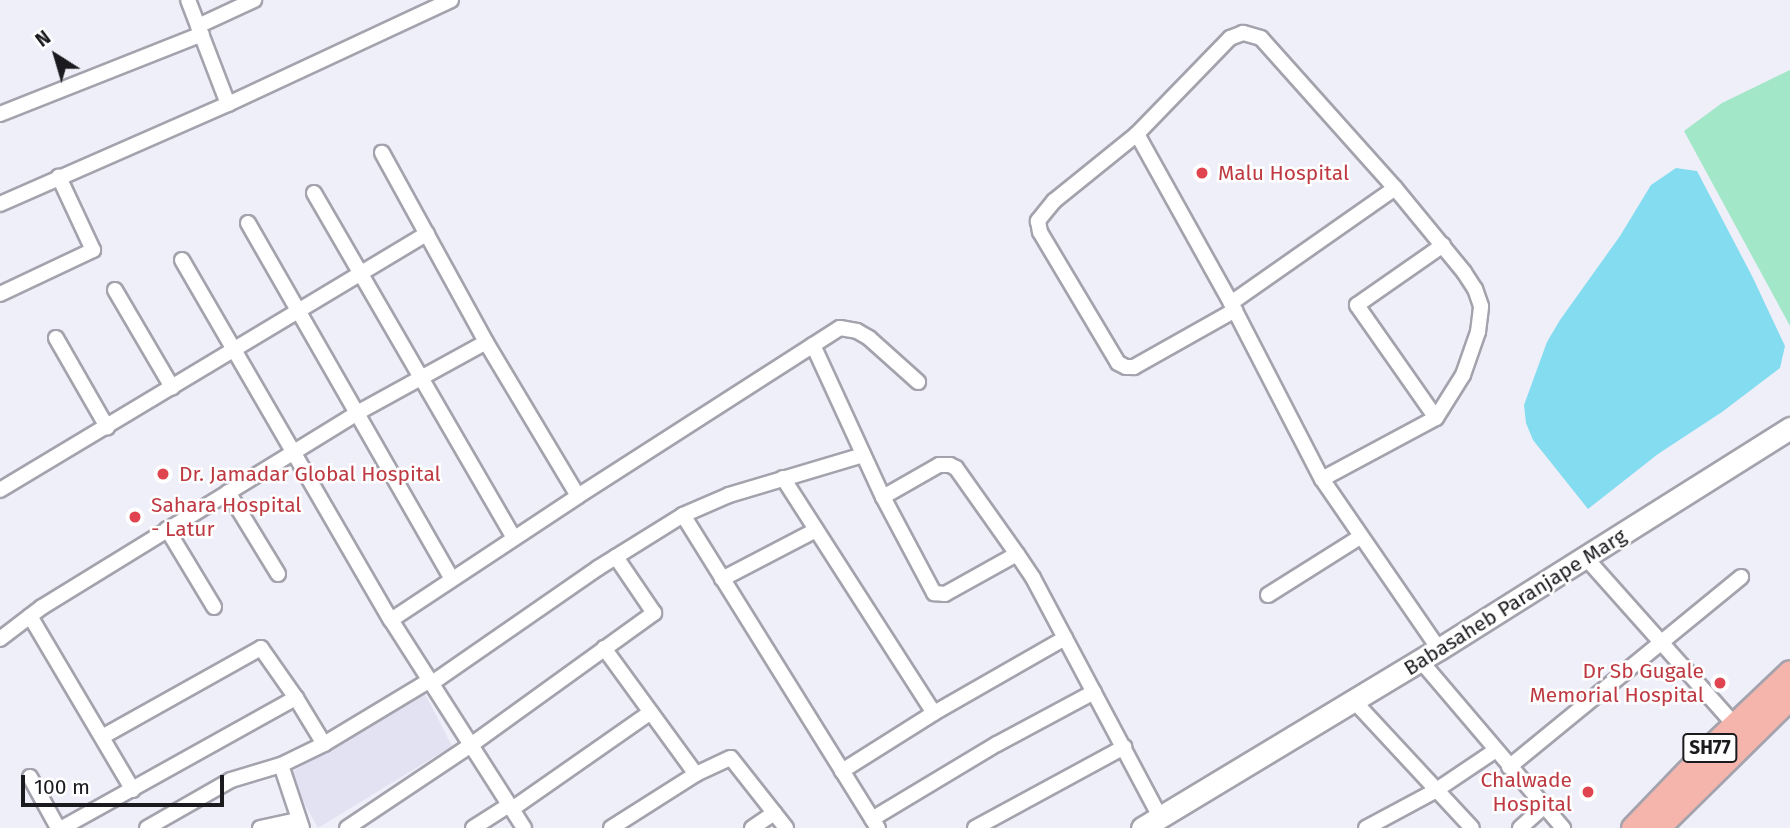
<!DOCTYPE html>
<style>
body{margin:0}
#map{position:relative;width:1790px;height:828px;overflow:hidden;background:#efeff9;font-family:"Fira Sans",sans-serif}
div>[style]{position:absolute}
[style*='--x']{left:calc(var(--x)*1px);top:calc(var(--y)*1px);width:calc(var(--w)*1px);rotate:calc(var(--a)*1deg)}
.built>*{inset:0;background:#e3e2f3}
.green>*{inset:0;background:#a2e7c7}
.water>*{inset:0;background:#83dcef}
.roads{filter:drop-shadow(2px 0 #a4a3ad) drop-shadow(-2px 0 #a4a3ad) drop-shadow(0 2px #a4a3ad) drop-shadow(0 -2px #a4a3ad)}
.street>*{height:14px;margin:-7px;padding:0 7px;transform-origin:7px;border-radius:7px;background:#fff}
.secondary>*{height:21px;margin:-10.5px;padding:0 10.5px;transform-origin:10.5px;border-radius:10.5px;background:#fff}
.primary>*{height:23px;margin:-11.5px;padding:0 11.5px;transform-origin:11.5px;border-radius:11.5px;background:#f5b5ad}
.dots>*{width:19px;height:19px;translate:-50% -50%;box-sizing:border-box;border:4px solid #fff;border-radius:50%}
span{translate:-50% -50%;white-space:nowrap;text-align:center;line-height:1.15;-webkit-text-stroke:5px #fff;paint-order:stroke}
.shield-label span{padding:2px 5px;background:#fff;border:2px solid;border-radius:5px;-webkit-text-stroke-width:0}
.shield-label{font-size:19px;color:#1b1a1e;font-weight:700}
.health-label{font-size:21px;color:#be3a42}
.left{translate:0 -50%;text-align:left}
.right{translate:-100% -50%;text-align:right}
.street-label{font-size:21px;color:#1b1a1e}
.north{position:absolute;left:21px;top:21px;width:70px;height:70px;-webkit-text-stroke:5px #fff;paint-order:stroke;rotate:323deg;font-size:19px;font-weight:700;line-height:28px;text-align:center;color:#1b1a1e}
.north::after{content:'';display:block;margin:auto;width:24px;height:32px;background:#1b1a1e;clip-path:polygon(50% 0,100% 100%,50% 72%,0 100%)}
.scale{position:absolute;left:21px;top:775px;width:203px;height:32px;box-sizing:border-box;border:4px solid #1b1a1e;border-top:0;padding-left:9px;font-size:21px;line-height:24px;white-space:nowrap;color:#1b1a1e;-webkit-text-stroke:5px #fff;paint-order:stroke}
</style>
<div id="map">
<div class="built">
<div style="clip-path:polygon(424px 692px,452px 746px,318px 828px,288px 774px)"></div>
</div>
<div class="green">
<div style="clip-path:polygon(1790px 70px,1790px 326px,1684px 131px,1722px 103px)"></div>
</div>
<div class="water">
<div style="clip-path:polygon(1676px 168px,1697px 171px,1752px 276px,1785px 346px,1780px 368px,1722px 412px,1658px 454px,1588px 509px,1533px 440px,1526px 423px,1524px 405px,1547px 342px,1560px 320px,1620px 236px,1651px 185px)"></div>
</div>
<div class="roads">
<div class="street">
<div style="--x:198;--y:26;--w:62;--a:-24.9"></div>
<div style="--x:228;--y:104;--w:246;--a:-25"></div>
<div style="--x:0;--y:114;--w:217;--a:-21.6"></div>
<div style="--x:1137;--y:134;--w:107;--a:141.1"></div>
<div style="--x:1054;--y:201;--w:26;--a:129"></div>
<div style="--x:1038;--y:221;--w:11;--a:80"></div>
<div style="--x:1040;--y:232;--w:152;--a:59.2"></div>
<div style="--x:1118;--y:363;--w:9;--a:27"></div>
<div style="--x:1126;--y:367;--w:8;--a:0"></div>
<div style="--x:1134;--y:367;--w:116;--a:-29.4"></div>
<div style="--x:314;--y:193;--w:399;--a:59.9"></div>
<div style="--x:0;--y:204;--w:249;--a:-23.7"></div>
<div style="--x:228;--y:104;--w:111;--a:-111"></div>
<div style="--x:248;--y:223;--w:410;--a:60.2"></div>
<div style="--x:182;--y:260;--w:416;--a:59.9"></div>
<div style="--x:391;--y:620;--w:224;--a:-33.5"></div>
<div style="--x:578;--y:496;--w:179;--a:-120.9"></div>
<div style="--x:486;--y:342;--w:216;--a:-118.8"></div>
<div style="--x:115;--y:290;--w:113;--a:59.6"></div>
<div style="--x:0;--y:294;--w:103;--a:-25.3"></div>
<div style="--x:93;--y:250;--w:81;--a:-115"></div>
<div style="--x:1231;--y:303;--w:200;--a:-35"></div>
<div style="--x:56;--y:338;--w:103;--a:60.2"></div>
<div style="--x:813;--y:345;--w:167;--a:65.3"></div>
<div style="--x:883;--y:497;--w:109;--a:62"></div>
<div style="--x:934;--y:593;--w:11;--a:5"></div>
<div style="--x:945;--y:594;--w:82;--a:-29.1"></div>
<div style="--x:1017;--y:554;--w:29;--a:56"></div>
<div style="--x:1033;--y:578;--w:271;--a:62"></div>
<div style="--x:1436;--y:418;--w:138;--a:-125"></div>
<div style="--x:1357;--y:305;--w:105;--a:-34.9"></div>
<div style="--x:783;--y:478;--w:279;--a:57.3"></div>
<div style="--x:934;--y:713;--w:109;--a:147.8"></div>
<div style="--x:1322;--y:479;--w:129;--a:-28.2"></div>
<div style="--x:1436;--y:418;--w:51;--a:-57.9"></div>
<div style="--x:1463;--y:375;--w:46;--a:-70.8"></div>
<div style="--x:1478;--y:332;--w:26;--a:-83"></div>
<div style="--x:1481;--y:306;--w:18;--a:-109"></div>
<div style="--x:1475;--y:289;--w:20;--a:-123"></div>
<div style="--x:1464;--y:272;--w:109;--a:-129.4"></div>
<div style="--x:1395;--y:188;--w:201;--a:-131.8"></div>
<div style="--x:1261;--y:38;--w:19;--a:-164"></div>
<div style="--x:1243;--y:33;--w:14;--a:159"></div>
<div style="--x:1230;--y:38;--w:134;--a:134.1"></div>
<div style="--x:1137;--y:134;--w:193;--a:60.9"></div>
<div style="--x:1231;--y:303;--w:198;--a:62.7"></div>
<div style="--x:1322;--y:479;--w:206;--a:55.5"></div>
<div style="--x:0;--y:490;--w:498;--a:-31"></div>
<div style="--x:228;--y:492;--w:96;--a:58.6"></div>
<div style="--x:578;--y:496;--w:311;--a:-32.7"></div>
<div style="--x:840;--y:328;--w:17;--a:10"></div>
<div style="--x:857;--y:331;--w:14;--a:30"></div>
<div style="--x:869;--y:338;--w:66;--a:41.9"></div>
<div style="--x:883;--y:497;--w:64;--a:-29.7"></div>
<div style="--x:939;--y:465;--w:11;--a:0"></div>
<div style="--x:950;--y:465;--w:7;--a:27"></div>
<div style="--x:956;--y:468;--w:105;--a:54.7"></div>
<div style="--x:683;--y:515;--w:369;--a:58.1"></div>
<div style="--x:167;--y:529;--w:91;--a:58.9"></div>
<div style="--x:1586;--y:558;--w:222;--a:48.3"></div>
<div style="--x:722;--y:579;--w:106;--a:-27.5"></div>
<div style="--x:1268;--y:595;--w:109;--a:-32.2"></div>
<div style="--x:30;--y:616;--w:202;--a:59.4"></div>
<div style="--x:391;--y:620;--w:247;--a:57.4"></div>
<div style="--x:0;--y:639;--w:53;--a:-37.3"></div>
<div style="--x:42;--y:607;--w:370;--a:-31.6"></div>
<div style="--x:357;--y:413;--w:147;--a:-28.8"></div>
<div style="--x:604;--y:648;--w:156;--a:53.9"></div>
<div style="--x:696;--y:774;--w:38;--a:-25"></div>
<div style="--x:731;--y:758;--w:89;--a:51.8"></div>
<div style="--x:1420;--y:660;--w:221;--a:49.6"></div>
<div style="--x:432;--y:683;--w:202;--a:-34.7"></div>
<div style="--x:598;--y:568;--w:100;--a:-31.9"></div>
<div style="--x:683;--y:515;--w:50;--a:-23.5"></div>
<div style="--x:729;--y:495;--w:140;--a:-16.6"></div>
<div style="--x:296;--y:698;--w:54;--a:58.7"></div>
<div style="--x:1354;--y:701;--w:173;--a:47.1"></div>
<div style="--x:934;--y:713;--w:151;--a:-29.8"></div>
<div style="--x:1509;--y:767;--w:300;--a:-39.3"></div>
<div style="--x:30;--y:777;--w:58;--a:61.2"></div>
<div style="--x:512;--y:809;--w:169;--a:-34.9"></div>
<div style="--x:872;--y:819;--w:146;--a:-31"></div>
<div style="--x:997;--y:744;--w:110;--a:-28.2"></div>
<div style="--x:62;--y:828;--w:268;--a:-29.1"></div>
<div style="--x:296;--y:698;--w:61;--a:-125"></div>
<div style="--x:261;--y:648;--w:182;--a:150.8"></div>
<div style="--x:147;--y:828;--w:97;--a:-29.7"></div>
<div style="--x:231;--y:780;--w:52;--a:-16.7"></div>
<div style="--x:260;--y:828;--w:39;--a:-12"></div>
<div style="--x:302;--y:828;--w:66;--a:-108.4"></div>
<div style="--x:281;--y:765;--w:48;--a:-26"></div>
<div style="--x:324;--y:744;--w:124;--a:-31.1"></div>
<div style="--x:347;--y:828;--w:149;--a:-33.8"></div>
<div style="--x:471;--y:745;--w:226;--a:-35.8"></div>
<div style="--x:654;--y:613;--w:68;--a:-124.2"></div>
<div style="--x:473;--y:828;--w:43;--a:-32.6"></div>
<div style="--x:611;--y:828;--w:101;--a:-32.4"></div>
<div style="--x:752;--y:828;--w:27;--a:-34"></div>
<div style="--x:975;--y:828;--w:170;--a:-28.5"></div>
<div style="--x:1366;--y:828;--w:78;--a:-28.2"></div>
<div style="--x:1435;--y:791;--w:73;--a:-33.9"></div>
<div style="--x:1520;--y:828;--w:31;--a:-42"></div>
</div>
<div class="secondary">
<div style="--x:1142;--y:828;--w:347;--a:-31.1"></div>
<div style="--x:1439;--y:649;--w:415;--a:-32.2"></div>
</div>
<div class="primary">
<div style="--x:1633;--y:828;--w:111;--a:-46.1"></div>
<div style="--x:1710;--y:748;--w:110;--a:-43.5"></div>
<div style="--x:1657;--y:828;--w:187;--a:-44.6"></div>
</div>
</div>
<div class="dots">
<div style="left:1202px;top:173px;background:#e0444e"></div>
<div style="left:163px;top:474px;background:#e0444e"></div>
<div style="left:135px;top:517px;background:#e0444e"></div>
<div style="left:1720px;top:683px;background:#e0444e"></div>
<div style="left:1588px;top:792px;background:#e0444e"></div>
</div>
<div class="shield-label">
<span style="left:1710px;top:748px">SH77</span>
</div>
<div class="health-label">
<span class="left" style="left:1218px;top:173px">Malu Hospital</span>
<span class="left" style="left:179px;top:474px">Dr. Jamadar Global Hospital</span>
<span class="left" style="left:151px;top:517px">Sahara Hospital<br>- Latur</span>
<span class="right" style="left:1704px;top:683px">Dr Sb Gugale<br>Memorial Hospital</span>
<span class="right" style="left:1572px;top:792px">Chalwade<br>Hospital</span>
</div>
<div class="street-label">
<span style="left:1515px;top:602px;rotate:-32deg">Babasaheb Paranjape Marg</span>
</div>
<div class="north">N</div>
<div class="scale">100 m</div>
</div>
